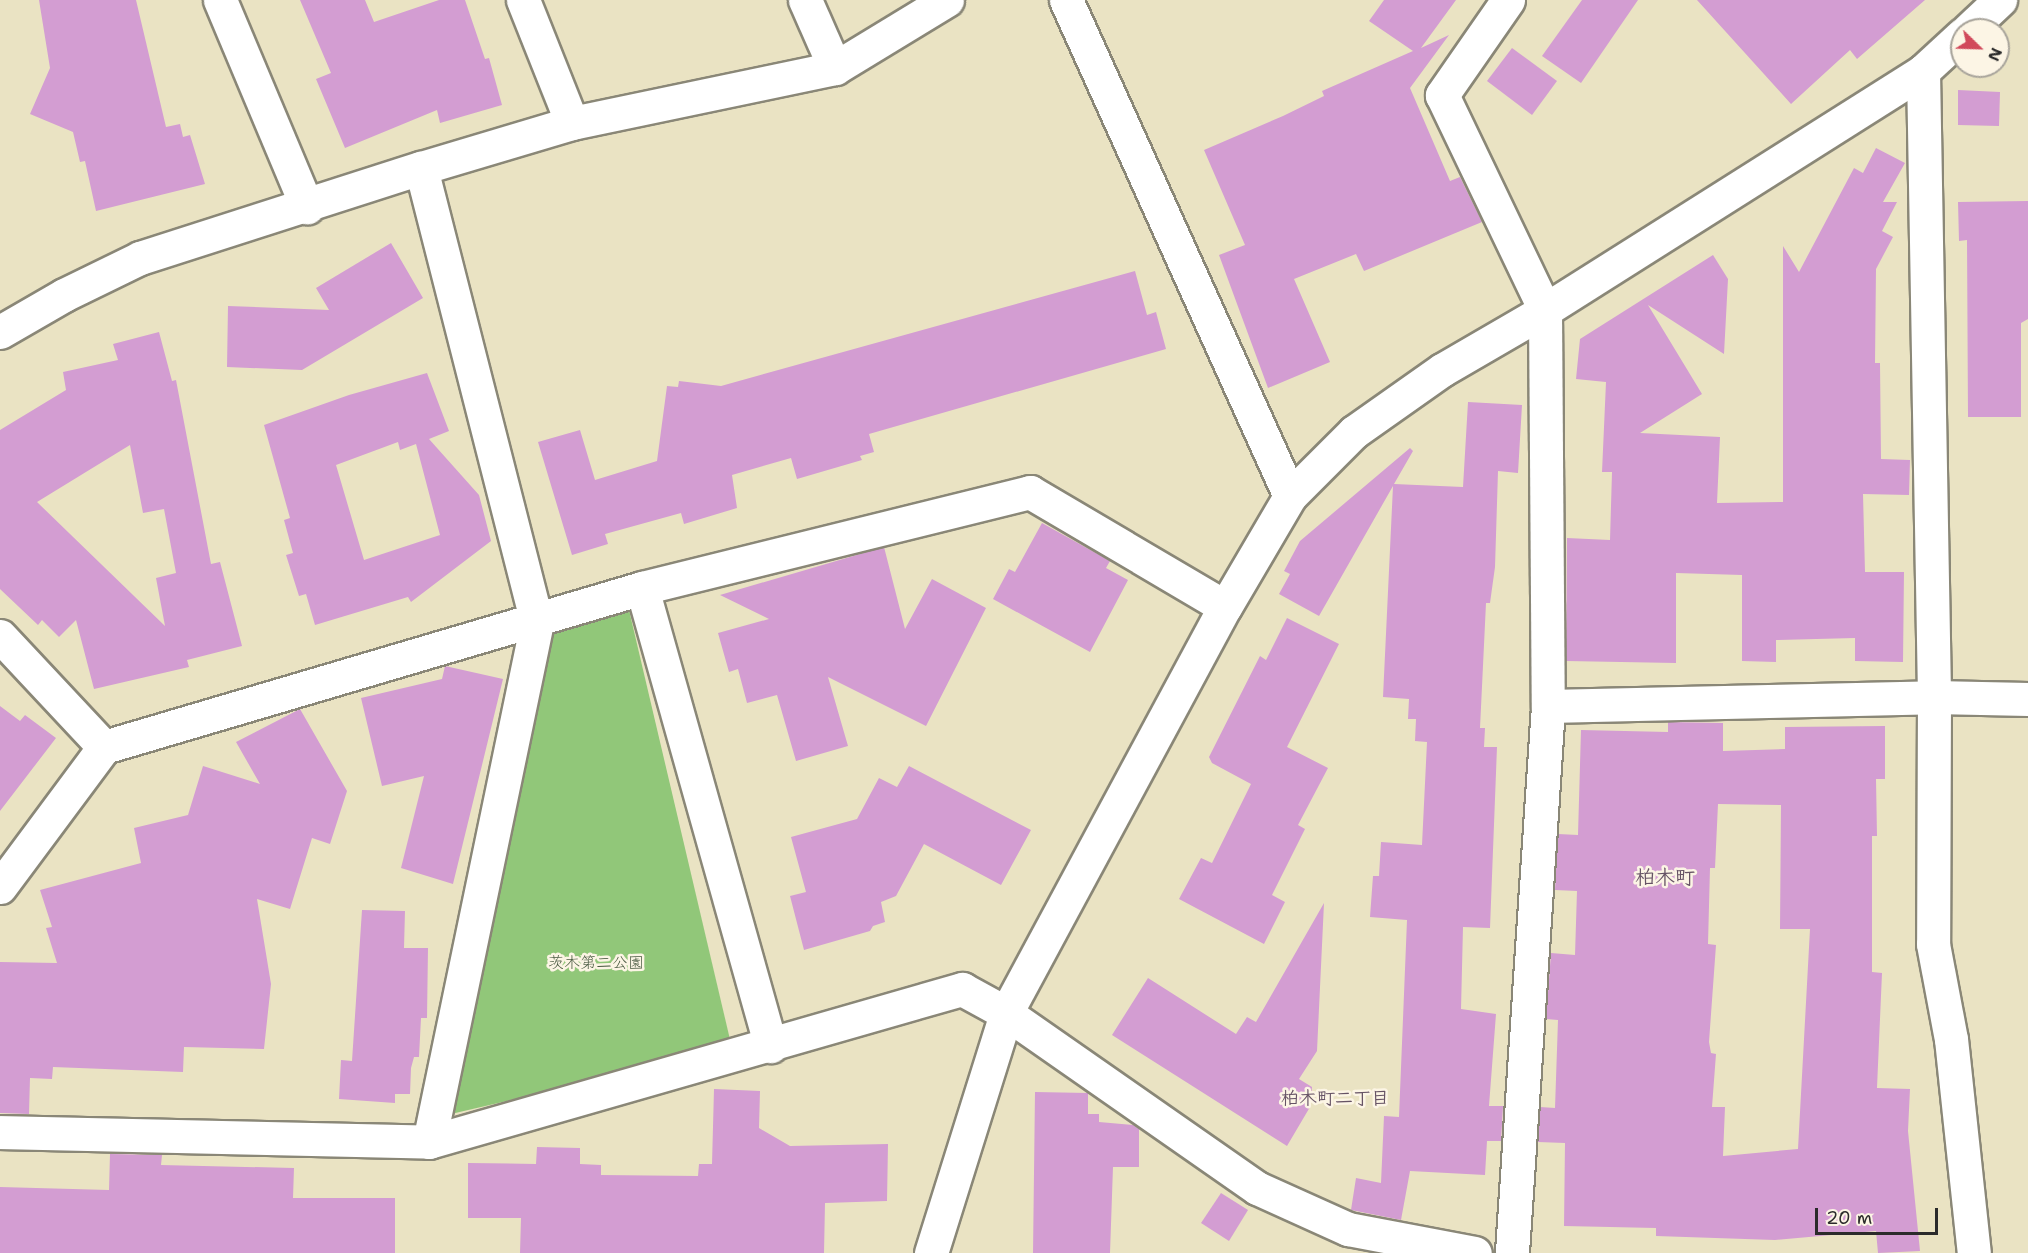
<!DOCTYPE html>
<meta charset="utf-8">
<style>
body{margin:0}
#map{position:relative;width:2028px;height:1253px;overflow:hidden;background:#eae3c3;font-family:"Shantell Sans","Klee One",sans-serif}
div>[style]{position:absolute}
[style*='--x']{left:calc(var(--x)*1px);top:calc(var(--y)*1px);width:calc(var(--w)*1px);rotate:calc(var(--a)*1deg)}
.green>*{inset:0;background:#91c779}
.building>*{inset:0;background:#d39dd2}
.roads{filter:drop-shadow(2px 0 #8a8777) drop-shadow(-2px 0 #8a8777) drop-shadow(0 2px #8a8777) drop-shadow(0 -2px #8a8777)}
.street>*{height:33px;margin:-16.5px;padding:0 16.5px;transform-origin:16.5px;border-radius:16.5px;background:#fff}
.secondary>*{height:33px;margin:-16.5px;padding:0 16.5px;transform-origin:16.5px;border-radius:16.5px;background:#fff}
span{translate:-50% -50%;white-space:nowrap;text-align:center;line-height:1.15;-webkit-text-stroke:5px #fcf5e5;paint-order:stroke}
.park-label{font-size:16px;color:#4a5a42}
.neighbourhood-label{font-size:18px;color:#665365;font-weight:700}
.quarter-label{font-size:20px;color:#665365;font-weight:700}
.north{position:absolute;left:1950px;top:18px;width:60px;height:60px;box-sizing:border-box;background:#fcf5e5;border:2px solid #a8a49b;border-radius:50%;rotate:113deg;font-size:16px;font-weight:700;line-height:24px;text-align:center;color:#2b2b2b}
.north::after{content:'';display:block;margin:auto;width:21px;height:27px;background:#d1495b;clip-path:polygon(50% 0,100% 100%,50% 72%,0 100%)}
.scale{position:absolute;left:1815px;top:1208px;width:123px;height:27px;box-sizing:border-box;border:3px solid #2b2b2b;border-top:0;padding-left:8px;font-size:18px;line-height:21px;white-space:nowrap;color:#2b2b2b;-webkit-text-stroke:4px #fcf5e5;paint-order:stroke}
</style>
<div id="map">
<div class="green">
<div style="clip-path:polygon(629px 610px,732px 1048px,451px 1114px,550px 634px)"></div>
</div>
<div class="building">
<div style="clip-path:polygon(39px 0,136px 0,166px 127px,180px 124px,183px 137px,190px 135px,205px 184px,96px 211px,85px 161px,80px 162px,73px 132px,30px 114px,50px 68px)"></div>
<div style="clip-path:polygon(300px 0,365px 0,374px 22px,439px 0,465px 0,485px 59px,489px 58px,502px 105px,440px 123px,437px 110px,345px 148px,316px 79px,331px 73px)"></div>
<div style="clip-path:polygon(1384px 0,1456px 0,1421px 48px,1449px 35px,1410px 88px,1450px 181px,1460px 177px,1482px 222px,1364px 271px,1356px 254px,1294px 279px,1330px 362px,1268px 388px,1219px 255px,1245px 245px,1204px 150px,1283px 116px,1324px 96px,1322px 91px,1413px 51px,1369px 21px)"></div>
<div style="clip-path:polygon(1582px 0,1638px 0,1581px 83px,1542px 56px)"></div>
<div style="clip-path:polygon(1697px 0,1925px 0,1857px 59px,1850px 50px,1791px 104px)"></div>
<div style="clip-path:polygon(1512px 48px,1557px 81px,1532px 115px,1487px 81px)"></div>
<div style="clip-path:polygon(1958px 90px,2000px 92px,1999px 126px,1958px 125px)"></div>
<div style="clip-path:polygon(1876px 148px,1905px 163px,1883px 202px,1897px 202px,1882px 231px,1893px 237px,1876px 269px,1875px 363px,1880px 363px,1881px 459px,1910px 460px,1909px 495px,1863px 494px,1865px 572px,1904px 572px,1903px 662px,1855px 661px,1855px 638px,1776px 640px,1776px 662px,1742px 661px,1742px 575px,1676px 573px,1676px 663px,1566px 661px,1567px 538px,1610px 540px,1612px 472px,1602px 472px,1606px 382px,1576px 379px,1580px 339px,1713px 255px,1728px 279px,1724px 354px,1648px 305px,1702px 394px,1640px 433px,1720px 437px,1717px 503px,1783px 502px,1783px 246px,1799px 272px,1854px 168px,1863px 173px)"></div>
<div style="clip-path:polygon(2028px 201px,2028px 319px,2021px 323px,2021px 417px,1968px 417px,1967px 240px,1959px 241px,1958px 202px)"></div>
<div style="clip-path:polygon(391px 243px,423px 298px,302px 370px,227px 367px,228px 306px,329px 310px,316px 288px)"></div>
<div style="clip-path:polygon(1135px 271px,1147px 315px,1156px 312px,1166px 349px,869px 434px,874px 452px,860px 456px,862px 460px,797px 479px,791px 458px,732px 475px,737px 508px,684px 524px,681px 513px,605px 534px,608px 544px,572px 555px,538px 442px,580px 430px,595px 480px,657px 461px,667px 386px,678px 387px,679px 381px,721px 386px)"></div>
<div style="clip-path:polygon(evenodd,159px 332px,172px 381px,176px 380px,211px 564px,220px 562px,242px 646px,187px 660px,189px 667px,94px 689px,76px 620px,59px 637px,42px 620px,38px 625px,0 589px,0 430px,66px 390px,63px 372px,118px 360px,113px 344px,159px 332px,130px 445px,143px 513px,164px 509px,176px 573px,156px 578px,165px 626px,37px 502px,130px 445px)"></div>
<div style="clip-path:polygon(evenodd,427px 373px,449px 431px,429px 439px,479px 495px,491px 541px,411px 602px,408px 597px,315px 625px,306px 594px,299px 596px,286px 555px,293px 553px,284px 520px,290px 518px,264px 425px,349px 395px,427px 373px,398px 442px,400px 450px,416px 444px,440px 535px,364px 560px,336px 465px,398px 442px)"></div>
<div style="clip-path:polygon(1468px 402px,1522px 405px,1518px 473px,1498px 471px,1495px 567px,1490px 603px,1486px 603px,1480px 728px,1485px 728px,1484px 747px,1497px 747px,1490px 928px,1463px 927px,1461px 1009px,1496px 1014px,1489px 1106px,1503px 1106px,1501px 1141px,1487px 1141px,1485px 1175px,1410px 1171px,1401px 1220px,1351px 1210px,1356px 1178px,1381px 1183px,1384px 1116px,1399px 1117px,1407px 920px,1370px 917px,1373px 876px,1379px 876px,1381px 842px,1422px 845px,1427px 742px,1415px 741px,1416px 719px,1408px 719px,1409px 699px,1383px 697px,1393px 486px,1319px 616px,1279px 594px,1290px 574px,1284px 571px,1300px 541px,1410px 448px,1413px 451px,1394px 484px,1463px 487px)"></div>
<div style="clip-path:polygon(1042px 523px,1110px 561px,1106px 568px,1128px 580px,1090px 652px,993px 599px,1009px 569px,1015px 572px)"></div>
<div style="clip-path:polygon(884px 547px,905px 629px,932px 579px,986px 608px,926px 726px,828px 677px,848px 746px,796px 761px,777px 695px,747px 703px,738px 669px,729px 672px,718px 633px,769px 619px,720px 595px)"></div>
<div style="clip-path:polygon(1287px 618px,1339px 644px,1287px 747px,1328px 768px,1298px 825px,1305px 829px,1272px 895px,1285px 902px,1264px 944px,1179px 899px,1201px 858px,1212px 863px,1251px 784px,1212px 763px,1209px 757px,1260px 656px,1266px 660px)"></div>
<div style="clip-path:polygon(445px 666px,503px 679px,453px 884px,401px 868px,424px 776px,382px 786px,361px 698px,442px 679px)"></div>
<div style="clip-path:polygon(0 706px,20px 721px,25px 715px,56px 738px,0 811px)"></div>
<div style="clip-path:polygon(300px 709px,347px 791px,330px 844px,312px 838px,290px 909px,257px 899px,271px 984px,264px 1049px,184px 1047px,183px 1072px,53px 1067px,52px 1079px,30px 1078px,29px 1114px,0 1113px,0 962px,57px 963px,46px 928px,52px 927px,40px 890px,141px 863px,134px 828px,188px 815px,203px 766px,260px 784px,236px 742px)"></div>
<div style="clip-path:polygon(evenodd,1668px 722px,1723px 723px,1723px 751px,1785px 749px,1785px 727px,1885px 726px,1885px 779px,1876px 779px,1877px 836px,1872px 836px,1872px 972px,1882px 973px,1877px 1088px,1910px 1089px,1908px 1131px,1920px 1251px,1878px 1253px,1876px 1231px,1775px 1240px,1656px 1236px,1656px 1228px,1564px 1226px,1565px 1143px,1538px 1142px,1540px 1107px,1555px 1108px,1558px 1020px,1546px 1019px,1551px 953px,1575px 955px,1577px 891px,1555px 890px,1558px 834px,1578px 835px,1581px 730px,1668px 732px,1668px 722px,1718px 804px,1781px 805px,1780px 929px,1810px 929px,1798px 1149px,1723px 1156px,1725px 1107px,1712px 1107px,1716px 1054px,1711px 1053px,1709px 1042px,1716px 945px,1708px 944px,1710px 868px,1715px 868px,1718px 804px)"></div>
<div style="clip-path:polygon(909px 766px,1031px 830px,1001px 885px,924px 844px,896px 896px,881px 902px,885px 922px,873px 926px,870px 931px,804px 950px,790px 896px,806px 892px,791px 837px,857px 819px,879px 778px,897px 787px)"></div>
<div style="clip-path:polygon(1324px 903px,1317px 1051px,1299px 1079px,1312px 1087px,1310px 1107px,1287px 1146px,1112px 1035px,1148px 978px,1236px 1034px,1247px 1017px,1256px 1022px)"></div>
<div style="clip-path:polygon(362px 910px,405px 911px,404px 948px,428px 948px,427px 1018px,421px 1018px,419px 1057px,414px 1057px,411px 1068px,410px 1094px,395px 1094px,395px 1103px,339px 1099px,341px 1060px,352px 1061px)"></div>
<div style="clip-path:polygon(714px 1089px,760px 1091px,759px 1128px,790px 1146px,888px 1144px,887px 1201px,825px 1203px,824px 1253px,520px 1253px,521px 1218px,468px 1218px,468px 1163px,536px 1164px,537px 1147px,580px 1148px,580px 1164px,601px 1165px,601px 1175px,698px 1176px,699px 1164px,712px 1164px)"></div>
<div style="clip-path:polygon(1035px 1092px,1088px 1093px,1088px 1114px,1099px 1114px,1099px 1122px,1133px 1125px,1139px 1129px,1139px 1167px,1113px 1167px,1110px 1253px,1033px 1253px)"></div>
<div style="clip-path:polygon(110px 1154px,162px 1155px,161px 1165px,294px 1168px,293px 1198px,395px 1198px,395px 1253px,0 1253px,0 1187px,109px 1190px)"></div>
<div style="clip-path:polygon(1221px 1193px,1248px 1210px,1229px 1241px,1201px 1223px)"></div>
</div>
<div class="roads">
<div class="street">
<div style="--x:220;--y:0;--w:225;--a:67.2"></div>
<div style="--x:523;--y:0;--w:132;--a:68.3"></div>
<div style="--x:805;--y:0;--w:74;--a:66.2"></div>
<div style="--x:1066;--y:0;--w:544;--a:65.7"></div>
<div style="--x:1508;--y:0;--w:116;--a:124.8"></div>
<div style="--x:1442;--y:95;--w:238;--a:64.4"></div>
<div style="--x:1545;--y:310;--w:396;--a:89.6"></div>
<div style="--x:1548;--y:706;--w:548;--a:93.77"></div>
<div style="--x:1923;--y:71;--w:626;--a:88.99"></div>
<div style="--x:1934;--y:697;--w:247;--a:90.2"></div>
<div style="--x:1933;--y:944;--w:97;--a:79.3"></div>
<div style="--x:1951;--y:1039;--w:215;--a:83.9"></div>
<div style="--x:421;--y:168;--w:469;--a:75.7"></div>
<div style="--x:537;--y:622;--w:531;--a:101.73"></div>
<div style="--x:642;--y:588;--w:476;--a:74.3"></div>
<div style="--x:0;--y:636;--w:152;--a:46.9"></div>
<div style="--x:1548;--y:706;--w:386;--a:-1.3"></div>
<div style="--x:1934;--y:697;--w:94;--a:1.2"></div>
<div style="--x:0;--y:887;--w:174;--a:-53.4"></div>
<div style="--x:104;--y:747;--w:561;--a:-16.46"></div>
<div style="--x:642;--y:588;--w:400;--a:-13.9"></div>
<div style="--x:1030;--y:492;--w:226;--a:30.5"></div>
<div style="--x:0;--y:1132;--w:429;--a:1.3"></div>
<div style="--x:429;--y:1142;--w:555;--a:-16.02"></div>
<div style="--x:962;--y:989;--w:50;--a:28.6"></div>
<div style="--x:1006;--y:1013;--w:306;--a:34.9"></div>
<div style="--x:1257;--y:1188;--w:100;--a:24.3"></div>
<div style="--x:1348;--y:1229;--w:129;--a:10.7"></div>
</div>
<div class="secondary">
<div style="--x:1968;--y:30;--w:44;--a:-43.2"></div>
<div style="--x:0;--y:332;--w:74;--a:-30"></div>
<div style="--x:64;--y:295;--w:85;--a:-26"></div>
<div style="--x:140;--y:258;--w:295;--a:-17.8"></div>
<div style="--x:421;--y:168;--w:158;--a:-16.6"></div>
<div style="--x:572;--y:123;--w:269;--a:-11.8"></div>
<div style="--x:835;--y:68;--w:131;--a:-31.3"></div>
<div style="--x:931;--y:1253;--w:251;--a:-72.6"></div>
<div style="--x:1006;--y:1013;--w:461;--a:-61.7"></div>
<div style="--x:1225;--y:607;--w:129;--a:-59.6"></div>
<div style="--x:1290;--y:496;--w:91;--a:-45"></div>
<div style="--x:1354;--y:432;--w:108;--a:-35.2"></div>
<div style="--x:1442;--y:370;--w:119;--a:-30.2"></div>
<div style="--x:1545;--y:310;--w:447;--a:-32.3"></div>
<div style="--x:1923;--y:71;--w:53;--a:-42.7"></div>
</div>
</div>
<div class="park-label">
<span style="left:596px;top:963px">茨木第二公園</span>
</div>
<div class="neighbourhood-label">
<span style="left:1335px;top:1098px">柏木町二丁目</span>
</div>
<div class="quarter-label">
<span style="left:1665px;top:877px">柏木町</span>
</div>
<div class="north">N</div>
<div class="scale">20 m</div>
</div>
